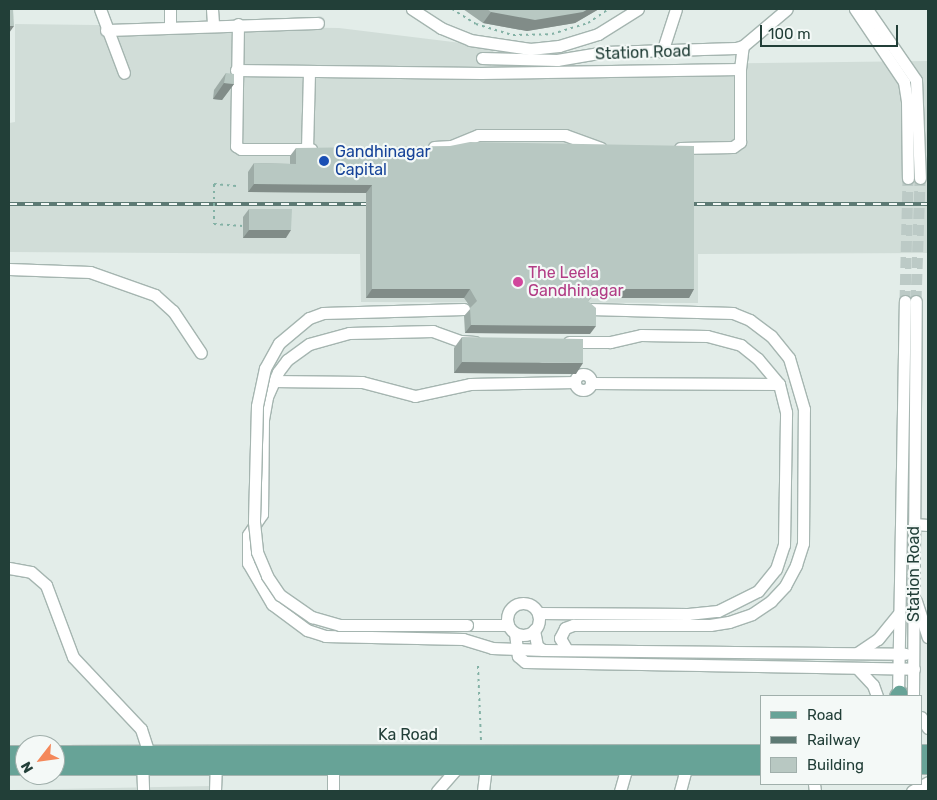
<!DOCTYPE html>
<style>
body{margin:0}
#map{position:relative;width:937px;height:800px;overflow:hidden;background:#e3ede9;font-family:Rubik,sans-serif}
div>[style]{position:absolute}
[style*='--x']{left:calc(var(--x)*1px);top:calc(var(--y)*1px);width:calc(var(--w)*1px);rotate:calc(var(--a)*1deg)}
.built>*{inset:0;background:#d1ddd8}
.minor-tunnel>*{height:11px;margin-top:-5.5px;transform-origin:0;background:repeating-linear-gradient(90deg,#bccac6 0 11px,transparent 0 16.5px)}
.path>*{height:2px;margin-top:-1px;transform-origin:0;background:repeating-linear-gradient(90deg,#83b1a5 0 2.5px,transparent 0 6.5px)}
.roads{filter:drop-shadow(1px 0 #a5b5b0) drop-shadow(-1px 0 #a5b5b0) drop-shadow(0 1px #a5b5b0) drop-shadow(0 -1px #a5b5b0)}
.minor>*{height:11px;margin:-5.5px;padding:0 5.5px;transform-origin:5.5px;border-radius:5.5px;background:#fff}
.minor>.ring{margin:-5.5px;padding:0;box-sizing:content-box;background:none;border:11px solid #fff;border-radius:50%}
.major>*{height:15px;margin:-7.5px;padding:0 7.5px;transform-origin:7.5px;border-radius:7.5px;background:#67a397}
.rail>*{height:4.5px;margin-top:-2.25px;transform-origin:0;background:repeating-linear-gradient(90deg,#f4f9f7 0 8px,#5d7a74 0 16px);box-sizing:border-box;border-block:1px solid #5d7a74}
.path-bridge>*{height:2px;margin-top:-1px;transform-origin:0;background:repeating-linear-gradient(90deg,#83b1a5 0 2.5px,transparent 0 6.5px)}
.bridges{filter:drop-shadow(1px 0 #a5b5b0) drop-shadow(-1px 0 #a5b5b0) drop-shadow(0 1px #a5b5b0) drop-shadow(0 -1px #a5b5b0)}
.minor-bridge>*{height:11px;margin:-5.5px;padding:0 5.5px;transform-origin:5.5px;border-radius:5.5px;background:#fff}
.wall>*{inset:0;background:#9eaca7}
.shaded-wall>*{inset:0;background:#818c88}
.building>*{inset:0;background:#b8c8c2}
.dots>*{width:14px;height:14px;translate:-50% -50%;box-sizing:border-box;border:2px solid #f4f9f7;border-radius:50%}
span{translate:-50% -50%;white-space:nowrap;text-align:center;line-height:1.15;-webkit-text-stroke:4.5px #f4f9f7;paint-order:stroke}
.street-label{font-size:16px;color:#223f38}
.transit-label{font-size:16px;color:#164399}
.left{translate:0 -50%;text-align:left}
.hotel-label{font-size:16px;color:#b23c85}
.frame{position:absolute;inset:0;border:10px solid #223f38;pointer-events:none}
.legend{position:absolute;left:760px;top:695px;width:162px;height:90px;box-sizing:border-box;background:#f4f9f7;border:1px solid #a0afab;margin:0;padding:6px 9px;list-style:none;font-size:15px;color:#223f38}
.legend li{display:flex;align-items:center;gap:10px;height:25px}
.legend b{width:25px;border:1px solid #a0afab}
.north{position:absolute;left:15px;top:735px;width:50px;height:50px;box-sizing:border-box;background:#f4f9f7;border:1px solid #a0afab;border-radius:50%;rotate:240deg;font-size:14px;font-weight:700;line-height:20px;text-align:center;color:#223f38}
.north::after{content:'';display:block;margin:auto;width:18px;height:22px;background:#f4885a;clip-path:polygon(50% 0,100% 100%,50% 72%,0 100%)}
.scale{position:absolute;left:760px;top:25px;width:138px;height:22px;box-sizing:border-box;border:2px solid #223f38;border-top:0;padding-left:6px;font-size:15px;line-height:18px;white-space:nowrap;color:#223f38;-webkit-text-stroke:4px #f4f9f7;paint-order:stroke}
</style>
<div id="map">
<div class="built">
<div style="clip-path:polygon(15px 24px,339px 28px,494px 47px,491px 66px,928px 61px,928px 253px,698px 254px,698px 303px,361px 302px,360px 254px,9px 252px,9px 123px,15px 122px)"></div>
<div style="clip-path:polygon(210px 786px,210px 791px,9px 791px,9px 790px)"></div>
</div>
<div class="minor-tunnel">
<div style="--x:905;--y:301;--w:123;--a:-88.6"></div>
<div style="--x:916;--y:301;--w:123;--a:-88.1"></div>
</div>
<div class="path">
<div style="--x:452;--y:9;--w:28;--a:32"></div>
<div style="--x:476;--y:24;--w:39;--a:17"></div>
<div style="--x:513;--y:35;--w:39;--a:-1"></div>
<div style="--x:552;--y:34;--w:38;--a:-17"></div>
<div style="--x:588;--y:23;--w:25;--a:-34"></div>
<div style="--x:214;--y:184;--w:25;--a:5"></div>
<div style="--x:214;--y:224;--w:29;--a:4"></div>
<div style="--x:478;--y:666;--w:74;--a:87.7"></div>
</div>
<div class="roads">
<div class="minor">
<div style="--x:100;--y:9;--w:68;--a:69.4"></div>
<div style="--x:170;--y:9;--w:17;--a:90"></div>
<div style="--x:212;--y:9;--w:15;--a:86"></div>
<div style="--x:412;--y:9;--w:35;--a:33"></div>
<div style="--x:441;--y:28;--w:31;--a:22"></div>
<div style="--x:470;--y:40;--w:61;--a:8.5"></div>
<div style="--x:530;--y:49;--w:29;--a:-6"></div>
<div style="--x:559;--y:46;--w:41;--a:-17.1"></div>
<div style="--x:598;--y:34;--w:47;--a:-32"></div>
<div style="--x:855;--y:9;--w:88;--a:56.1"></div>
<div style="--x:904;--y:82;--w:19;--a:81"></div>
<div style="--x:907;--y:101;--w:77;--a:89.3"></div>
<div style="--x:867;--y:9;--w:86;--a:55.4"></div>
<div style="--x:916;--y:80;--w:98;--a:87.7"></div>
<div style="--x:238;--y:24;--w:122;--a:90.9"></div>
<div style="--x:236;--y:146;--w:6;--a:31"></div>
<div style="--x:241;--y:149;--w:70;--a:0"></div>
<div style="--x:106;--y:30;--w:212;--a:-1.9"></div>
<div style="--x:662;--y:52;--w:45;--a:-72"></div>
<div style="--x:482;--y:58;--w:75;--a:1.5"></div>
<div style="--x:557;--y:60;--w:49;--a:-9.5"></div>
<div style="--x:605;--y:52;--w:131;--a:-1.7"></div>
<div style="--x:736;--y:48;--w:7;--a:-16"></div>
<div style="--x:743;--y:46;--w:57;--a:-40.1"></div>
<div style="--x:236;--y:70;--w:245;--a:0.7"></div>
<div style="--x:481;--y:73;--w:259;--a:-0.9"></div>
<div style="--x:434;--y:147;--w:17;--a:-3"></div>
<div style="--x:451;--y:146;--w:29;--a:-22"></div>
<div style="--x:478;--y:135;--w:87;--a:0"></div>
<div style="--x:565;--y:135;--w:38;--a:20"></div>
<div style="--x:680;--y:148;--w:53;--a:-1.1"></div>
<div style="--x:733;--y:147;--w:9;--a:-36"></div>
<div style="--x:740;--y:142;--w:73;--a:-90"></div>
<div style="--x:740;--y:69;--w:23;--a:-83"></div>
<div style="--x:307;--y:149;--w:78;--a:-88.5"></div>
<div style="--x:9;--y:269;--w:81;--a:2.1"></div>
<div style="--x:90;--y:272;--w:69;--a:19.5"></div>
<div style="--x:155;--y:295;--w:24;--a:42"></div>
<div style="--x:173;--y:311;--w:50;--a:56.3"></div>
<div style="--x:475;--y:342;--w:15;--a:-176"></div>
<div style="--x:460;--y:341;--w:29;--a:-160"></div>
<div style="--x:433;--y:331;--w:84;--a:178.6"></div>
<div style="--x:349;--y:333;--w:41;--a:164.6"></div>
<div style="--x:309;--y:344;--w:27;--a:144"></div>
<div style="--x:287;--y:360;--w:15;--a:127"></div>
<div style="--x:278;--y:372;--w:27;--a:114"></div>
<div style="--x:267;--y:397;--w:22;--a:100"></div>
<div style="--x:263;--y:419;--w:95;--a:90.6"></div>
<div style="--x:262;--y:514;--w:25;--a:124"></div>
<div style="--x:248;--y:535;--w:28;--a:90"></div>
<div style="--x:248;--y:563;--w:48;--a:59.7"></div>
<div style="--x:272;--y:604;--w:44;--a:36.6"></div>
<div style="--x:307;--y:630;--w:19;--a:18"></div>
<div style="--x:325;--y:636;--w:138;--a:1.2"></div>
<div style="--x:463;--y:639;--w:30;--a:17"></div>
<div style="--x:492;--y:648;--w:51;--a:2.2"></div>
<div class="ring" style="left:575px;top:374px;width:5px;height:5px"></div>
<div style="--x:272;--y:381;--w:90;--a:0.6"></div>
<div style="--x:362;--y:382;--w:55;--a:14.8"></div>
<div style="--x:415;--y:396;--w:56;--a:-12.3"></div>
<div style="--x:470;--y:384;--w:105;--a:-1.1"></div>
<div style="--x:591;--y:383;--w:188;--a:0.3"></div>
<div style="--x:914;--y:524;--w:14;--a:4"></div>
<div style="--x:9;--y:568;--w:22;--a:10"></div>
<div style="--x:31;--y:572;--w:20;--a:41"></div>
<div style="--x:46;--y:585;--w:77;--a:69.4"></div>
<div style="--x:73;--y:657;--w:99;--a:46.6"></div>
<div style="--x:141;--y:729;--w:25;--a:72"></div>
<div style="--x:916;--y:601;--w:38;--a:72"></div>
<div class="ring" style="left:507px;top:603px;width:21px;height:21px"></div>
<div style="--x:538;--y:613;--w:150;--a:0.4"></div>
<div style="--x:688;--y:614;--w:30;--a:-6"></div>
<div style="--x:718;--y:611;--w:45;--a:-26.6"></div>
<div style="--x:758;--y:591;--w:28;--a:-51"></div>
<div style="--x:776;--y:569;--w:25;--a:-72"></div>
<div style="--x:784;--y:545;--w:133;--a:-89.1"></div>
<div style="--x:786;--y:412;--w:29;--a:-104"></div>
<div style="--x:779;--y:384;--w:33;--a:-130"></div>
<div style="--x:758;--y:359;--w:22;--a:-141"></div>
<div style="--x:741;--y:345;--w:35;--a:-165"></div>
<div style="--x:707;--y:336;--w:66;--a:-179.1"></div>
<div style="--x:641;--y:335;--w:32;--a:167"></div>
<div style="--x:610;--y:342;--w:41;--a:180"></div>
<div style="--x:467;--y:625;--w:41;--a:0"></div>
<div style="--x:534;--y:630;--w:16;--a:79"></div>
<div style="--x:537;--y:646;--w:7;--a:34"></div>
<div style="--x:543;--y:650;--w:362;--a:0.6"></div>
<div style="--x:515;--y:633;--w:23;--a:83"></div>
<div style="--x:518;--y:656;--w:9;--a:41"></div>
<div style="--x:525;--y:662;--w:389;--a:1"></div>
<div style="--x:567;--y:650;--w:14;--a:-120"></div>
<div style="--x:560;--y:638;--w:11;--a:-63"></div>
<div style="--x:565;--y:628;--w:9;--a:-21"></div>
<div style="--x:573;--y:625;--w:137;--a:0"></div>
<div style="--x:710;--y:625;--w:19;--a:-9"></div>
<div style="--x:729;--y:622;--w:24;--a:-19"></div>
<div style="--x:752;--y:614;--w:23;--a:-34"></div>
<div style="--x:771;--y:601;--w:21;--a:-47"></div>
<div style="--x:785;--y:586;--w:24;--a:-62"></div>
<div style="--x:796;--y:565;--w:23;--a:-72"></div>
<div style="--x:803;--y:543;--w:134;--a:-89.6"></div>
<div style="--x:804;--y:409;--w:53;--a:-106.4"></div>
<div style="--x:789;--y:358;--w:28;--a:-129"></div>
<div style="--x:771;--y:336;--w:26;--a:-143"></div>
<div style="--x:750;--y:320;--w:18;--a:-158"></div>
<div style="--x:733;--y:313;--w:143;--a:-178.4"></div>
<div style="--x:857;--y:653;--w:25;--a:-34"></div>
<div style="--x:878;--y:639;--w:33;--a:-51"></div>
<div style="--x:857;--y:668;--w:23;--a:47"></div>
<div style="--x:873;--y:685;--w:12;--a:70"></div>
<div style="--x:898;--y:696;--w:395;--a:-89"></div>
<div style="--x:913;--y:696;--w:395;--a:-89.6"></div>
<div style="--x:921;--y:717;--w:13;--a:58"></div>
<div style="--x:142;--y:759;--w:32;--a:88"></div>
<div style="--x:814;--y:784;--w:7;--a:82"></div>
<div style="--x:215;--y:791;--w:24;--a:-88"></div>
<div style="--x:333;--y:791;--w:30;--a:-90"></div>
<div style="--x:437;--y:791;--w:32;--a:-49"></div>
<div style="--x:483;--y:791;--w:24;--a:-83"></div>
<div style="--x:620;--y:791;--w:25;--a:-74"></div>
<div style="--x:680;--y:791;--w:31;--a:-75"></div>
<div style="--x:912;--y:791;--w:18;--a:-29"></div>
</div>
<div class="major">
<div style="--x:897;--y:696;--w:4;--a:-56"></div>
<div style="--x:921;--y:752;--w:7;--a:0"></div>
<div style="--x:9;--y:753;--w:16;--a:0"></div>
<div style="--x:55;--y:753;--w:706;--a:-0.08"></div>
<div style="--x:921;--y:766;--w:7;--a:0"></div>
<div style="--x:9;--y:767;--w:16;--a:0"></div>
<div style="--x:55;--y:767;--w:706;--a:0"></div>
</div>
</div>
<div class="rail">
<div style="--x:9;--y:204;--w:372;--a:0"></div>
<div style="--x:681;--y:204;--w:247;--a:0"></div>
</div>
<div class="path-bridge">
<div style="--x:214;--y:184;--w:40;--a:90"></div>
</div>
<div class="bridges">
<div class="minor-bridge">
<div style="--x:464;--y:309;--w:141;--a:178.4"></div>
<div style="--x:323;--y:313;--w:15;--a:160"></div>
<div style="--x:309;--y:318;--w:39;--a:140"></div>
<div style="--x:279;--y:343;--w:29;--a:119"></div>
<div style="--x:265;--y:368;--w:39;--a:102"></div>
<div style="--x:257;--y:406;--w:116;--a:91.5"></div>
<div style="--x:254;--y:522;--w:30;--a:84"></div>
<div style="--x:257;--y:552;--w:26;--a:67"></div>
<div style="--x:267;--y:576;--w:23;--a:56"></div>
<div style="--x:280;--y:595;--w:39;--a:35"></div>
<div style="--x:312;--y:617;--w:29;--a:16"></div>
<div style="--x:340;--y:625;--w:127;--a:0"></div>
</div>
</div>
<div class="wall">
<div style="clip-path:polygon(463px 9px,599px 9px,575px 23px,527px 31px,483px 23px)"></div>
<div style="clip-path:polygon(226px 73px,234px 84px,222px 100px,213px 99px,214px 90px)"></div>
<div style="clip-path:polygon(296px 148px,694px 289px,689px 298px,591px 298px,588px 301px,590px 334px,465px 333px,464px 316px,471px 308px,464px 298px,366px 298px,366px 193px,248px 192px,248px 172px,254px 163px,290px 164px,290px 156px)"></div>
<div style="clip-path:polygon(249px 209px,286px 238px,243px 238px,243px 217px)"></div>
<div style="clip-path:polygon(462px 337px,576px 374px,454px 373px,454px 348px)"></div>
</div>
<div class="shaded-wall">
<div style="clip-path:polygon(588px 9px,599px 9px,575px 23px,527px 31px,483px 23px,491px 12px)"></div>
<div style="clip-path:polygon(9px 26px,14px 26px,9px 33px)"></div>
<div style="clip-path:polygon(224px 83px,234px 84px,222px 100px,213px 99px)"></div>
<div style="clip-path:polygon(254px 184px,372px 185px,366px 193px,248px 192px)"></div>
<div style="clip-path:polygon(249px 230px,291px 230px,286px 238px,243px 238px)"></div>
<div style="clip-path:polygon(372px 289px,470px 289px,464px 298px,366px 298px)"></div>
<div style="clip-path:polygon(596px 289px,694px 289px,689px 298px,590px 298px)"></div>
<div style="clip-path:polygon(471px 325px,596px 326px,590px 334px,465px 333px)"></div>
<div style="clip-path:polygon(462px 362px,583px 363px,576px 374px,454px 373px)"></div>
</div>
<div class="building">
<div style="clip-path:polygon(9px 9px,13px 9px,14px 26px,9px 26px)"></div>
<div style="clip-path:polygon(487px 9px,588px 9px,583px 12px,535px 20px,491px 12px)"></div>
<div style="clip-path:polygon(226px 73px,234px 74px,234px 84px,224px 83px)"></div>
<div style="clip-path:polygon(470px 142px,694px 146px,694px 289px,596px 289px,588px 301px,596px 308px,596px 326px,471px 325px,470px 308px,477px 301px,470px 289px,372px 289px,372px 185px,254px 184px,254px 163px,296px 164px,296px 148px,450px 146px)"></div>
<div style="clip-path:polygon(249px 209px,292px 209px,291px 230px,249px 230px)"></div>
<div style="clip-path:polygon(462px 337px,583px 339px,583px 363px,462px 362px)"></div>
</div>
<div class="dots">
<div style="left:324px;top:161px;background:#1a4fb4"></div>
<div style="left:518px;top:282px;background:#d1479c"></div>
</div>
<div class="street-label">
<span style="left:643px;top:53px;rotate:-2deg">Station Road</span>
<span style="left:914px;top:574px;rotate:-90deg">Station Road</span>
<span style="left:408px;top:735px">Ka Road</span>
</div>
<div class="transit-label">
<span class="left" style="left:335px;top:161px">Gandhinagar<br>Capital</span>
</div>
<div class="hotel-label">
<span class="left" style="left:528px;top:282px">The Leela<br>Gandhinagar</span>
</div>
<div class="frame"></div>
<ul class="legend">
<li><b style="height:6px;background:#67a397"></b>Road</li>
<li><b style="height:6px;background:#5d7a74"></b>Railway</li>
<li><b style="height:14px;background:#b8c8c2"></b>Building</li>
</ul>
<div class="north">N</div>
<div class="scale">100 m</div>
</div>
